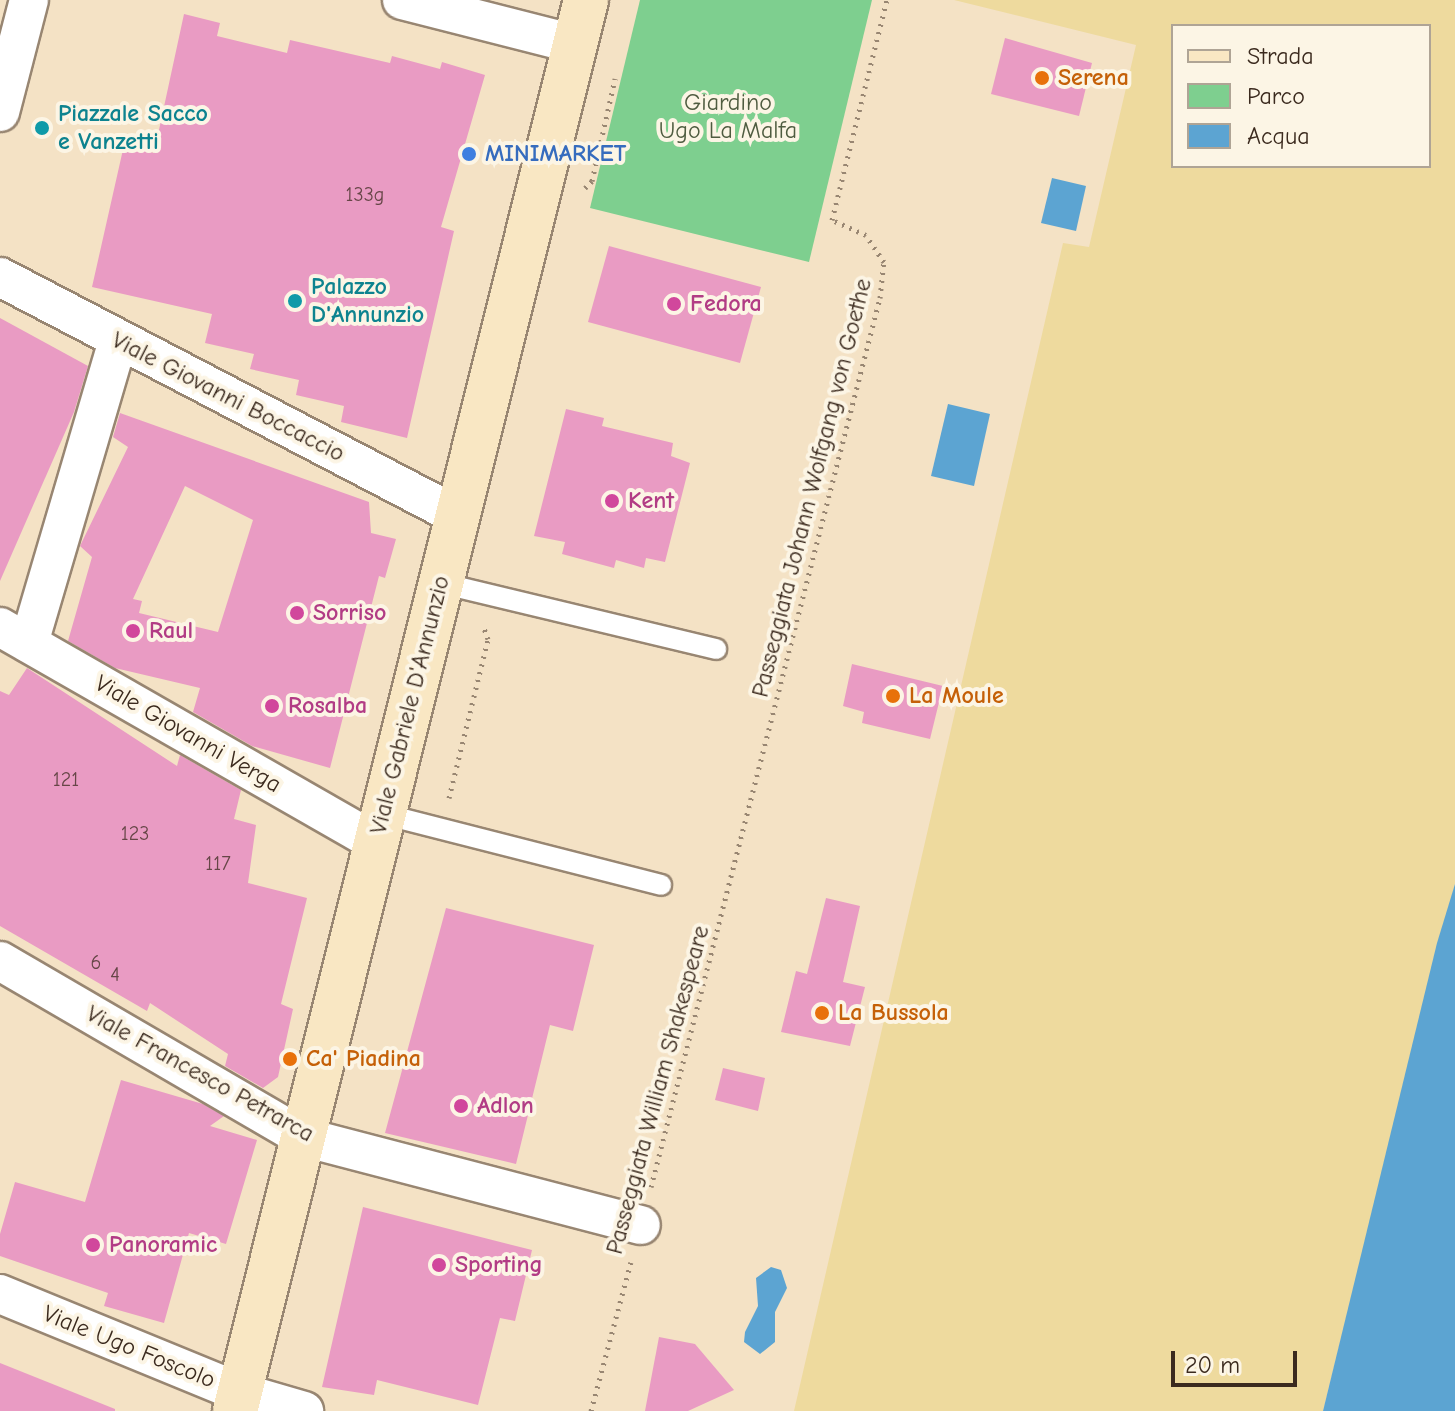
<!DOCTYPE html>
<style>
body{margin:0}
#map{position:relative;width:1455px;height:1411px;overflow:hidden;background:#f4e2c5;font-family:"Comic Neue",sans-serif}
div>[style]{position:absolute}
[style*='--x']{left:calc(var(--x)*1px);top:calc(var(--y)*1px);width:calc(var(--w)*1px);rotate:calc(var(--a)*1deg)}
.green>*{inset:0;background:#7ecf8f}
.sand>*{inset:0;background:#eeda9e}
.water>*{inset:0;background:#5ca4d2}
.building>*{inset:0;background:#e99bc3}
.path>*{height:5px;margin-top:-2.5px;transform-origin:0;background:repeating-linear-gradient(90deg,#988672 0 2px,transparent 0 8px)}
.roads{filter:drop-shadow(2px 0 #988672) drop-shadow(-2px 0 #988672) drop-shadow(0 2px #988672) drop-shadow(0 -2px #988672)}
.lane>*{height:20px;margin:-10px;padding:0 10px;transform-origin:10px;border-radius:10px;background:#fff}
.street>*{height:38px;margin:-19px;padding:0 19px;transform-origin:19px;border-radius:19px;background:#fff}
.secondary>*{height:44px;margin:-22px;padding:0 22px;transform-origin:22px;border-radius:22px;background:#f9e7c3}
.dots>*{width:22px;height:22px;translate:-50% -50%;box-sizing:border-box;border:4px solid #fcf5e5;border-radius:50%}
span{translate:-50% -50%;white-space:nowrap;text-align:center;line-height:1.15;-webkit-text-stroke:8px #fcf5e5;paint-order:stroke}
.number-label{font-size:20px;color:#664647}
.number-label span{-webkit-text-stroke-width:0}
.food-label{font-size:24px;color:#c56008;font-weight:700}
.left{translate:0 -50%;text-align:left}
.park-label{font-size:24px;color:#4f5c40}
.culture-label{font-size:24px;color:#0d838f;font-weight:700}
.shop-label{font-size:24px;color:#366cbe;font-weight:700}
.hotel-label{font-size:24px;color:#b23c85;font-weight:700}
.street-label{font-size:24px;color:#3b2a1e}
.legend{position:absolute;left:1171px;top:24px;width:260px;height:144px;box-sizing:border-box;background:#fcf5e5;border:2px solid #afa495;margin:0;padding:10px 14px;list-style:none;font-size:24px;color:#3b2a1e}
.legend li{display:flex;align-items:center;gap:16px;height:40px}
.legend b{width:40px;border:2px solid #afa495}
.scale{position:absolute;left:1171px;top:1351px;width:126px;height:36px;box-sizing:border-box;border:4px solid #3b2a1e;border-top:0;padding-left:10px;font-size:24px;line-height:28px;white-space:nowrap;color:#3b2a1e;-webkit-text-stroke:6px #fcf5e5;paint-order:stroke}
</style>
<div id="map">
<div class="green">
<div style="clip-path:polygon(640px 0,872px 0,809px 262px,590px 208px)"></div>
</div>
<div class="sand">
<div style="clip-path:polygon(evenodd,954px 0,1455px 0,1455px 884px,1323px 1411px,794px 1411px,1063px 243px,1089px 247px,1136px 45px,954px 0,1173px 26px,1429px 26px,1429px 166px,1173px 166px,1173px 26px)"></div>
</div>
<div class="water">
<div style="clip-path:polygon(1052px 178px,1086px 186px,1076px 231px,1041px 223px)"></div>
<div style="clip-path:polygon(948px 404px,990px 414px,974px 486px,931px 476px)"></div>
<div style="clip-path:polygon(1455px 884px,1455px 1411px,1323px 1411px,1437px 943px)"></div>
<div style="clip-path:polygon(771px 1267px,781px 1270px,787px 1288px,775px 1312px,775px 1342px,760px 1354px,744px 1342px,745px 1332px,758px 1306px,756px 1278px)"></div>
</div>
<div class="building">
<div style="clip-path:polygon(184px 14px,220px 23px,217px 36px,287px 53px,290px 40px,390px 63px,392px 56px,440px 69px,442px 62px,485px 75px,441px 227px,454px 231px,407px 438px,341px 422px,344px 406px,296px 395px,299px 380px,250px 369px,254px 354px,205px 343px,212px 314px,92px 287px,124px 145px,154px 153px)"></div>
<div style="clip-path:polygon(1005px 38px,1092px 63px,1079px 116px,991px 94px)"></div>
<div style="clip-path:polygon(609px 246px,761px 287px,740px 363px,588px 322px)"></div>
<div style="clip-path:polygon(0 318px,88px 366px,74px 412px,0 581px)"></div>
<div style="clip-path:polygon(566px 409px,604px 418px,602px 426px,673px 443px,671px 456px,690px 463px,665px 562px,646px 558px,644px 568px,616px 560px,614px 568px,562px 554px,565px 542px,534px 536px)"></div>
<div style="clip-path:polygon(evenodd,120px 413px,369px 502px,371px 533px,396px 539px,385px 578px,379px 576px,330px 768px,252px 746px,193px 712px,200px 688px,115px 668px,68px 641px,92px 557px,80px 546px,128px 447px,113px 437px,120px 413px,185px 486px,253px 520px,218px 632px,139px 613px,142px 601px,133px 599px,185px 486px)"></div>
<div style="clip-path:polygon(852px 664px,943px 686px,930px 739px,862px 723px,864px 712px,843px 706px)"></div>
<div style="clip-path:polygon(27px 668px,177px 766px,180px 755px,241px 790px,234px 819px,256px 825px,248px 883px,307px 898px,281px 1004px,293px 1009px,278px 1077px,263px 1088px,225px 1066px,228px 1054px,150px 1003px,147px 1011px,0 926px,0 691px,9px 695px)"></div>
<div style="clip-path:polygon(826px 898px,860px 906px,843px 982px,865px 987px,850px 1046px,781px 1032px,796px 971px,807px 974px)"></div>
<div style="clip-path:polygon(446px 908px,594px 945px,573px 1031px,550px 1025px,516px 1164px,385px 1133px)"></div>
<div style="clip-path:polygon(723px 1068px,765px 1078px,758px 1111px,715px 1100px)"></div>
<div style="clip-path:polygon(121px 1080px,203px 1104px,224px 1116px,210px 1126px,257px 1140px,226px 1244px,189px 1233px,164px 1323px,104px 1306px,108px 1293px,0 1256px,0 1234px,15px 1182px,85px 1202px)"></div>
<div style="clip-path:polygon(363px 1207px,532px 1250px,515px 1321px,500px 1318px,478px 1405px,377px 1380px,374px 1395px,322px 1387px)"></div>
<div style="clip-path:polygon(659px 1337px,695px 1344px,734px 1390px,688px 1411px,645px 1411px)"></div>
<div style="clip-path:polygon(0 1363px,115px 1409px,115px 1411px,0 1411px)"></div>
</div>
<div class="path">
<div style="--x:585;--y:188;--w:10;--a:-45"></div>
<div style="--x:592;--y:181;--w:105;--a:-77.3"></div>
<div style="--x:449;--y:798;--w:164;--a:-76.2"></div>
<div style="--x:488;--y:639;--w:15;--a:-110"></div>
<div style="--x:651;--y:1187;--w:918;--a:-75.56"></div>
<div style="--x:880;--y:298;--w:36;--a:-84"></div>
<div style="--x:884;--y:262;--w:32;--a:-124"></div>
<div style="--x:866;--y:235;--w:37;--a:-156"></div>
<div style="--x:832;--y:220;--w:227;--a:-76"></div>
<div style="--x:591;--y:1411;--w:154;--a:-75"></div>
</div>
<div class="roads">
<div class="lane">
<div style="--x:441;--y:583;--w:283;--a:13.5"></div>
<div style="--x:383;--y:814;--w:287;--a:14.3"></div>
</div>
<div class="street">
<div style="--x:402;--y:0;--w:179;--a:14.3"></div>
<div style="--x:0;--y:112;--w:116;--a:-75.5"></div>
<div style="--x:0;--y:277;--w:517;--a:27.56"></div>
<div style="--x:0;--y:627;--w:433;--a:29.8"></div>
<div style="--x:29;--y:643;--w:315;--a:-73.6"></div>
<div style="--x:0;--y:961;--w:350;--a:30.2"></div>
<div style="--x:303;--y:1137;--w:349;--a:14.6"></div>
<div style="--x:0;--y:1294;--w:258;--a:22.3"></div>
<div style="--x:239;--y:1392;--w:68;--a:16.3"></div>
</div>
<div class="secondary">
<div style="--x:235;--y:1411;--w:1454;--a:-76.03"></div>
</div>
</div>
<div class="dots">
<div style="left:1042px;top:78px;background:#e8710a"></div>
<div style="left:42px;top:128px;background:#0f9aa8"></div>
<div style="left:469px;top:154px;background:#3f7fe0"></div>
<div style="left:295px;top:301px;background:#0f9aa8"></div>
<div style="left:674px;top:304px;background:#d1479c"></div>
<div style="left:612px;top:501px;background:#d1479c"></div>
<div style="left:297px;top:613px;background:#d1479c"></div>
<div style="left:133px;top:631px;background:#d1479c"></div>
<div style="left:893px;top:696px;background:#e8710a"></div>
<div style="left:272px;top:706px;background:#d1479c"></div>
<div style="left:822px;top:1013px;background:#e8710a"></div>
<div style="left:290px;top:1059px;background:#e8710a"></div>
<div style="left:461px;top:1106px;background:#d1479c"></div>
<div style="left:93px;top:1245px;background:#d1479c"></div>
<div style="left:439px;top:1265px;background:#d1479c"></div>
</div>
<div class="number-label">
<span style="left:365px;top:194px">133g</span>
<span style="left:66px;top:779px">121</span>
<span style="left:135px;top:833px">123</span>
<span style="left:218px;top:863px">117</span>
<span style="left:96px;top:962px">6</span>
<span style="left:115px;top:974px">4</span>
</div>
<div class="food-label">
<span class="left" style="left:1058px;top:78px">Serena</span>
<span class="left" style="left:909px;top:696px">La Moule</span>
<span class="left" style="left:838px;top:1013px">La Bussola</span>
<span class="left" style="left:306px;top:1059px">Ca' Piadina</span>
</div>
<div class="park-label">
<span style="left:728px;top:117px">Giardino<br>Ugo La Malfa</span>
</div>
<div class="culture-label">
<span class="left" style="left:58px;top:128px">Piazzale Sacco<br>e Vanzetti</span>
<span class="left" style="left:311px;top:301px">Palazzo<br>D'Annunzio</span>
</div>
<div class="shop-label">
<span class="left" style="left:485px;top:154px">MINIMARKET</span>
</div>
<div class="hotel-label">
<span class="left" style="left:690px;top:304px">Fedora</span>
<span class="left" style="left:628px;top:501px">Kent</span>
<span class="left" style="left:313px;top:613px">Sorriso</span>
<span class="left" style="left:149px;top:631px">Raul</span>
<span class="left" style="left:288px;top:706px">Rosalba</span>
<span class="left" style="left:477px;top:1106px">Adlon</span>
<span class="left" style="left:109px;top:1245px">Panoramic</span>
<span class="left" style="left:455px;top:1265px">Sporting</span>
</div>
<div class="street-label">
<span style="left:228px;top:397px;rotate:27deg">Viale Giovanni Boccaccio</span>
<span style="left:812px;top:488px;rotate:-76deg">Passeggiata Johann Wolfgang von Goethe</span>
<span style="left:410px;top:705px;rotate:-76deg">Viale Gabriele D'Annunzio</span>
<span style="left:188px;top:734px;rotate:30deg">Viale Giovanni Verga</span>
<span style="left:200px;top:1074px;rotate:29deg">Viale Francesco Petrarca</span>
<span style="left:658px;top:1090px;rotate:-75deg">Passeggiata William Shakespeare</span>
<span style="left:129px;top:1347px;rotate:22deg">Viale Ugo Foscolo</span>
</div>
<ul class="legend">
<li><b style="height:10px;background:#f9e7c3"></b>Strada</li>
<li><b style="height:22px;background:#7ecf8f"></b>Parco</li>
<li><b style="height:22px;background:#5ca4d2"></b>Acqua</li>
</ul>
<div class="scale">20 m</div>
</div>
